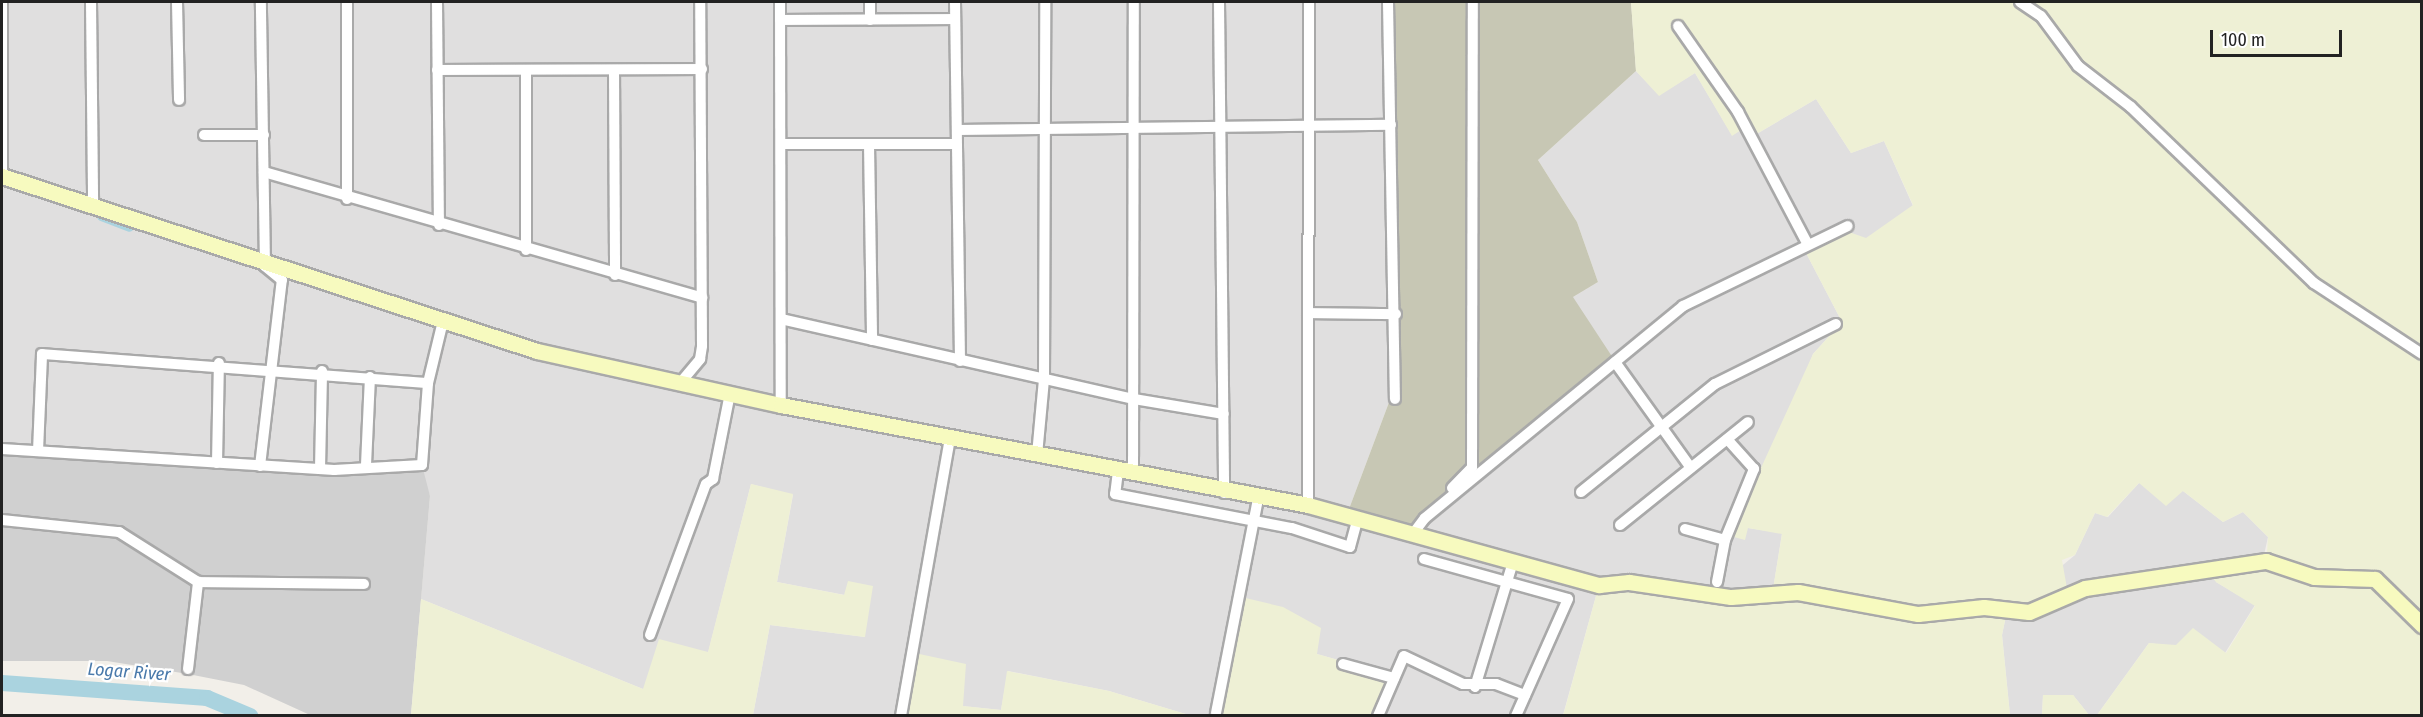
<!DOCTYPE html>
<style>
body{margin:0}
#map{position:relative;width:2423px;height:717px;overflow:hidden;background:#f2efe9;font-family:"Fira Sans Condensed",sans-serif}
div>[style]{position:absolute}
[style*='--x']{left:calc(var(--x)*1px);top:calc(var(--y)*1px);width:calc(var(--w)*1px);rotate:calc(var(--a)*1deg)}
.residential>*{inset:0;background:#e0dfdf}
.religious>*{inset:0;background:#d0d0d0}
.construction>*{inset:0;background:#c7c7b4}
.farmland>*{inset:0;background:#eef0d5}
.canal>*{height:9px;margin:-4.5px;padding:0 4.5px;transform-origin:4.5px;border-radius:4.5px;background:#aad3df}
.river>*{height:16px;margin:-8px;padding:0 8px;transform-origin:8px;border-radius:8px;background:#aad3df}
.roads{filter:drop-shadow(2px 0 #a9a9a9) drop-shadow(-2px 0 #a9a9a9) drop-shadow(0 2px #a9a9a9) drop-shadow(0 -2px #a9a9a9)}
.street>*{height:10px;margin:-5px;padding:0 5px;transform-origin:5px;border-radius:5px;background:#fff}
.secondary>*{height:15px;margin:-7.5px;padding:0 7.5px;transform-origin:7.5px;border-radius:7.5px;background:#f7fabf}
span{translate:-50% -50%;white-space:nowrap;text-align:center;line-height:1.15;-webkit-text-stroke:4.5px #fff;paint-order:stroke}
.water-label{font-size:18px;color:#4a7aab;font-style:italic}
.frame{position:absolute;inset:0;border:3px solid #222;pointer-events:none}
.scale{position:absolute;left:2210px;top:30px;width:132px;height:27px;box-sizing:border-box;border:3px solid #222;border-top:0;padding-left:8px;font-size:18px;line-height:21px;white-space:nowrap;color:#222;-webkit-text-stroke:4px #fff;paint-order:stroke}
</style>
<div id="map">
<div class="residential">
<div style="clip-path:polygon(2px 2px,1388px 2px,1391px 397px,1346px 517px,1407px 534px,1573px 297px,1598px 282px,1577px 222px,1538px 160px,1636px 71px,1659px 95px,1695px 73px,1732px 135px,1741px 130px,1748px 139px,1816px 99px,1851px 153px,1884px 141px,1913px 206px,1866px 239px,1805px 251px,1842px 322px,1813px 354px,1748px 528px,1782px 533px,1772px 596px,1599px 585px,1563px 715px,1373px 715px,1388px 674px,1317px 654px,1214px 715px,1189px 715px,1109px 691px,1008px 671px,1001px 710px,962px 706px,902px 715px,753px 715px,770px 625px,865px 637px,845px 595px,777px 582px,793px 495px,751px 484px,708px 653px,643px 689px,421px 599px,430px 496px,426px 485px,363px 469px,2px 449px)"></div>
<div style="clip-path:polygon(2139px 483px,2183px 491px,2223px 522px,2243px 512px,2268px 537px,2262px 564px,2216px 582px,2255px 605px,2225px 653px,2149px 643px,2097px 715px,2089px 715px,2073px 695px,2043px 695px,2042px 715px,2010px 715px,2002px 635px,2007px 611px,2075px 555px,2095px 513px,2108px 517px)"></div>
</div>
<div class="religious">
<div style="clip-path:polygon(2px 449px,260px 466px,422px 465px,430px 496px,411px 715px,310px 715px,244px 685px,188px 674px,107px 661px,2px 661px)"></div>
</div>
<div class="construction">
<div style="clip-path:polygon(1388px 2px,1631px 2px,1636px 71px,1538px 160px,1577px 222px,1598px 282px,1573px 297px,1613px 358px,1413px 523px,1407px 534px,1346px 517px,1391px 397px)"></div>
</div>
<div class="farmland">
<div style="clip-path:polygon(1631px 2px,2421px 2px,2421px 715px,2097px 715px,2149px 643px,2176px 645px,2193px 628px,2226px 653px,2255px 606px,2216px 582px,2204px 567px,2262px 564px,2267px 553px,2268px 537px,2243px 512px,2223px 522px,2183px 491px,2166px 506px,2139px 483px,2107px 517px,2095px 513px,2075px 555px,2062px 560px,2068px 594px,2007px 611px,2002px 635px,2010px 715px,1563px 716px,1599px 585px,1772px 595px,1782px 534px,1748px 528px,1745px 540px,1730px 536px,1813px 354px,1842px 322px,1805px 251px,1846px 231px,1866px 238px,1913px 205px,1884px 141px,1851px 153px,1816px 99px,1748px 139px,1741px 130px,1732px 136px,1695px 73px,1659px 96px,1636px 71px)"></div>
<div style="clip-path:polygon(751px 484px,793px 494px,777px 582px,844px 595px,848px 581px,873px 586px,865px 637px,770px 625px,753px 715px,411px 715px,421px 599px,643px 689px,659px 639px,708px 652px)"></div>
<div style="clip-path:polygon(1237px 596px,1283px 607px,1321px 628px,1317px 654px,1388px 674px,1373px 715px,1214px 716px)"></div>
<div style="clip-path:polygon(910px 652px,966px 664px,963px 706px,1001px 710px,1007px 671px,1109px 691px,1189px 715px,902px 716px)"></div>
<div style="clip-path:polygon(2043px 695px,2073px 695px,2089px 715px,2042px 715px)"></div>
</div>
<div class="canal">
<div style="--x:101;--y:216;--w:30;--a:21"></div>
</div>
<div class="river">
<div style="--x:2;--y:683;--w:206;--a:4.2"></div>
<div style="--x:207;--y:698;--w:47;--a:22.7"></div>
</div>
<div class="roads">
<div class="street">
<div style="--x:2;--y:2;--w:174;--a:90"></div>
<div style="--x:91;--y:2;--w:203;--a:89.4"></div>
<div style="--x:177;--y:2;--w:98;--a:88.8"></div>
<div style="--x:347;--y:2;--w:197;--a:90"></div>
<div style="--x:437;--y:2;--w:223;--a:89.5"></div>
<div style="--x:780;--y:2;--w:403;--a:89.9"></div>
<div style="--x:870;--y:2;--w:18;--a:90"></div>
<div style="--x:955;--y:2;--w:359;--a:89.2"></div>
<div style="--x:1219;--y:2;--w:491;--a:89.4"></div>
<div style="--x:1388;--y:2;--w:397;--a:89"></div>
<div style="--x:2020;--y:2;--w:25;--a:34"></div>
<div style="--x:2041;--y:16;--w:62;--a:53.5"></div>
<div style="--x:2078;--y:66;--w:67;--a:37.7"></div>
<div style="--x:2131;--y:107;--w:254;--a:43.9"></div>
<div style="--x:2314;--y:283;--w:129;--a:33.3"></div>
<div style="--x:780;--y:20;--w:175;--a:-0.3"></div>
<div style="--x:1678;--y:26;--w:105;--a:55.1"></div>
<div style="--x:1738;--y:112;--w:148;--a:62.2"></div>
<div style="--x:437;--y:70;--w:265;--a:-0.2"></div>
<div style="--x:614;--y:70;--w:205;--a:89.7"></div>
<div style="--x:526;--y:71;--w:179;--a:90"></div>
<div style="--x:957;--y:130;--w:434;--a:-0.7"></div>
<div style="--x:204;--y:135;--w:60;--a:0"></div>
<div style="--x:782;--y:144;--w:174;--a:0"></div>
<div style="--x:869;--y:144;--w:196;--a:89.1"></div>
<div style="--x:264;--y:172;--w:456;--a:16"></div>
<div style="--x:1308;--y:313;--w:88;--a:0.7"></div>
<div style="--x:781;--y:319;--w:362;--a:12.8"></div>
<div style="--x:1134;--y:399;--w:91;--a:9.5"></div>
<div style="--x:1615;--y:362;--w:130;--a:54.4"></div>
<div style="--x:681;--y:382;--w:30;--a:-50"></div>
<div style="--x:700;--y:359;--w:13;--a:-81"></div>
<div style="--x:702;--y:346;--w:344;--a:-90.3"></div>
<div style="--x:2;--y:449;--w:333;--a:3.6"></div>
<div style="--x:334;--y:470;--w:88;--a:-3.3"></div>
<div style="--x:422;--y:465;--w:82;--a:-85.8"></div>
<div style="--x:428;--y:383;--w:64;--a:-76.4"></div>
<div style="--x:38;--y:451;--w:97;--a:-87.6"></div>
<div style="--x:42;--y:354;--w:387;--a:4.3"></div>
<div style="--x:1037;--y:455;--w:76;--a:-84.7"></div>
<div style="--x:1044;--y:379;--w:377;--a:-89.8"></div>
<div style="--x:217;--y:463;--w:100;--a:-88.9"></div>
<div style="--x:366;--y:465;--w:88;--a:-87.4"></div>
<div style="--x:260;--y:466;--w:187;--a:-83.3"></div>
<div style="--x:282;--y:280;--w:22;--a:-141"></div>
<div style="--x:265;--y:266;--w:264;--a:-90.9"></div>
<div style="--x:320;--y:469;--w:98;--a:-88.8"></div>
<div style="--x:1118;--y:471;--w:23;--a:97"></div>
<div style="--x:1115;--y:494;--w:180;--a:10.9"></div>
<div style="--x:1292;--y:528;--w:61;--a:18.1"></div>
<div style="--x:1350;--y:547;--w:28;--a:-75"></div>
<div style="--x:1133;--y:474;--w:472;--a:-89.9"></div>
<div style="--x:1452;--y:488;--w:29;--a:-46"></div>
<div style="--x:1472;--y:467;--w:465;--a:-89.9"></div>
<div style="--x:1581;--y:492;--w:172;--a:-38.9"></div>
<div style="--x:1715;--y:384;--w:135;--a:-26.4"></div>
<div style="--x:1308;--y:505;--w:503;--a:-89.89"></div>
<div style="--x:2;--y:520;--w:118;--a:5.9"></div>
<div style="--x:119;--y:532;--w:93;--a:32.3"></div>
<div style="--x:198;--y:582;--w:166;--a:0.7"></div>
<div style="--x:1620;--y:525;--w:164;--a:-38.8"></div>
<div style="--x:1685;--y:529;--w:41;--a:15.4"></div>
<div style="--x:1412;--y:535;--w:21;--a:-53"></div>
<div style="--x:1425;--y:518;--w:334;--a:-39.4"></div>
<div style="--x:1683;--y:306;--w:183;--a:-25.9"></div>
<div style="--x:1424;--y:559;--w:149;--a:15.5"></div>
<div style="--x:1568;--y:599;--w:128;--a:114"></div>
<div style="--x:1717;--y:582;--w:43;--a:-79.2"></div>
<div style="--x:1725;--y:540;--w:77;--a:-67.8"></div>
<div style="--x:1754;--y:469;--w:40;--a:-132"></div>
<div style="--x:650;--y:635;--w:161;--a:-69.7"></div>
<div style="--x:706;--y:484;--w:9;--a:-36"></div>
<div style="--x:713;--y:479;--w:88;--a:-78.8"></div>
<div style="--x:1343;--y:664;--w:53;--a:15.4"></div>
<div style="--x:188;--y:669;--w:88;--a:-83.4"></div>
<div style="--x:1475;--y:687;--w:131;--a:-73.1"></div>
<div style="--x:1216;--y:713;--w:219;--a:-78.9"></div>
<div style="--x:901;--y:716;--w:282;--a:-80"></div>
<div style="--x:1378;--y:716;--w:65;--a:-66.6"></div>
<div style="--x:1404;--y:656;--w:65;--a:25.4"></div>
<div style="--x:1463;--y:684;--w:33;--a:0"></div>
<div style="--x:1496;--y:684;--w:31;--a:21"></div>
</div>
<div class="secondary">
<div style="--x:2;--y:176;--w:563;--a:18.11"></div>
<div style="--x:537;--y:351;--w:250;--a:12.5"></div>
<div style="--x:781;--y:405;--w:536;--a:10.74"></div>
<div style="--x:1308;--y:505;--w:302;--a:15.4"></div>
<div style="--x:1599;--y:585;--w:30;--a:-6"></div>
<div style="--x:1629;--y:582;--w:103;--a:8.4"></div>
<div style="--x:1731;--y:597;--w:67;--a:-4.3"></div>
<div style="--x:1798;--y:592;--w:122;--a:10.4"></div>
<div style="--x:1918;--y:614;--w:66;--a:-6.1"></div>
<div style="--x:1984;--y:607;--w:45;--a:6.3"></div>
<div style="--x:2029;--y:612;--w:61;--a:-23.2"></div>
<div style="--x:2085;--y:588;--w:183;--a:-8.5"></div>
<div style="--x:2266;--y:561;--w:51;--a:18.4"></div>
<div style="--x:2314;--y:577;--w:61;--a:1.9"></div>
<div style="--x:2375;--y:579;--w:66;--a:44.4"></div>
</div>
</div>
<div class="water-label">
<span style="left:129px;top:672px;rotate:4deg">Logar River</span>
</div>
<div class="frame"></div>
<div class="scale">100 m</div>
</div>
